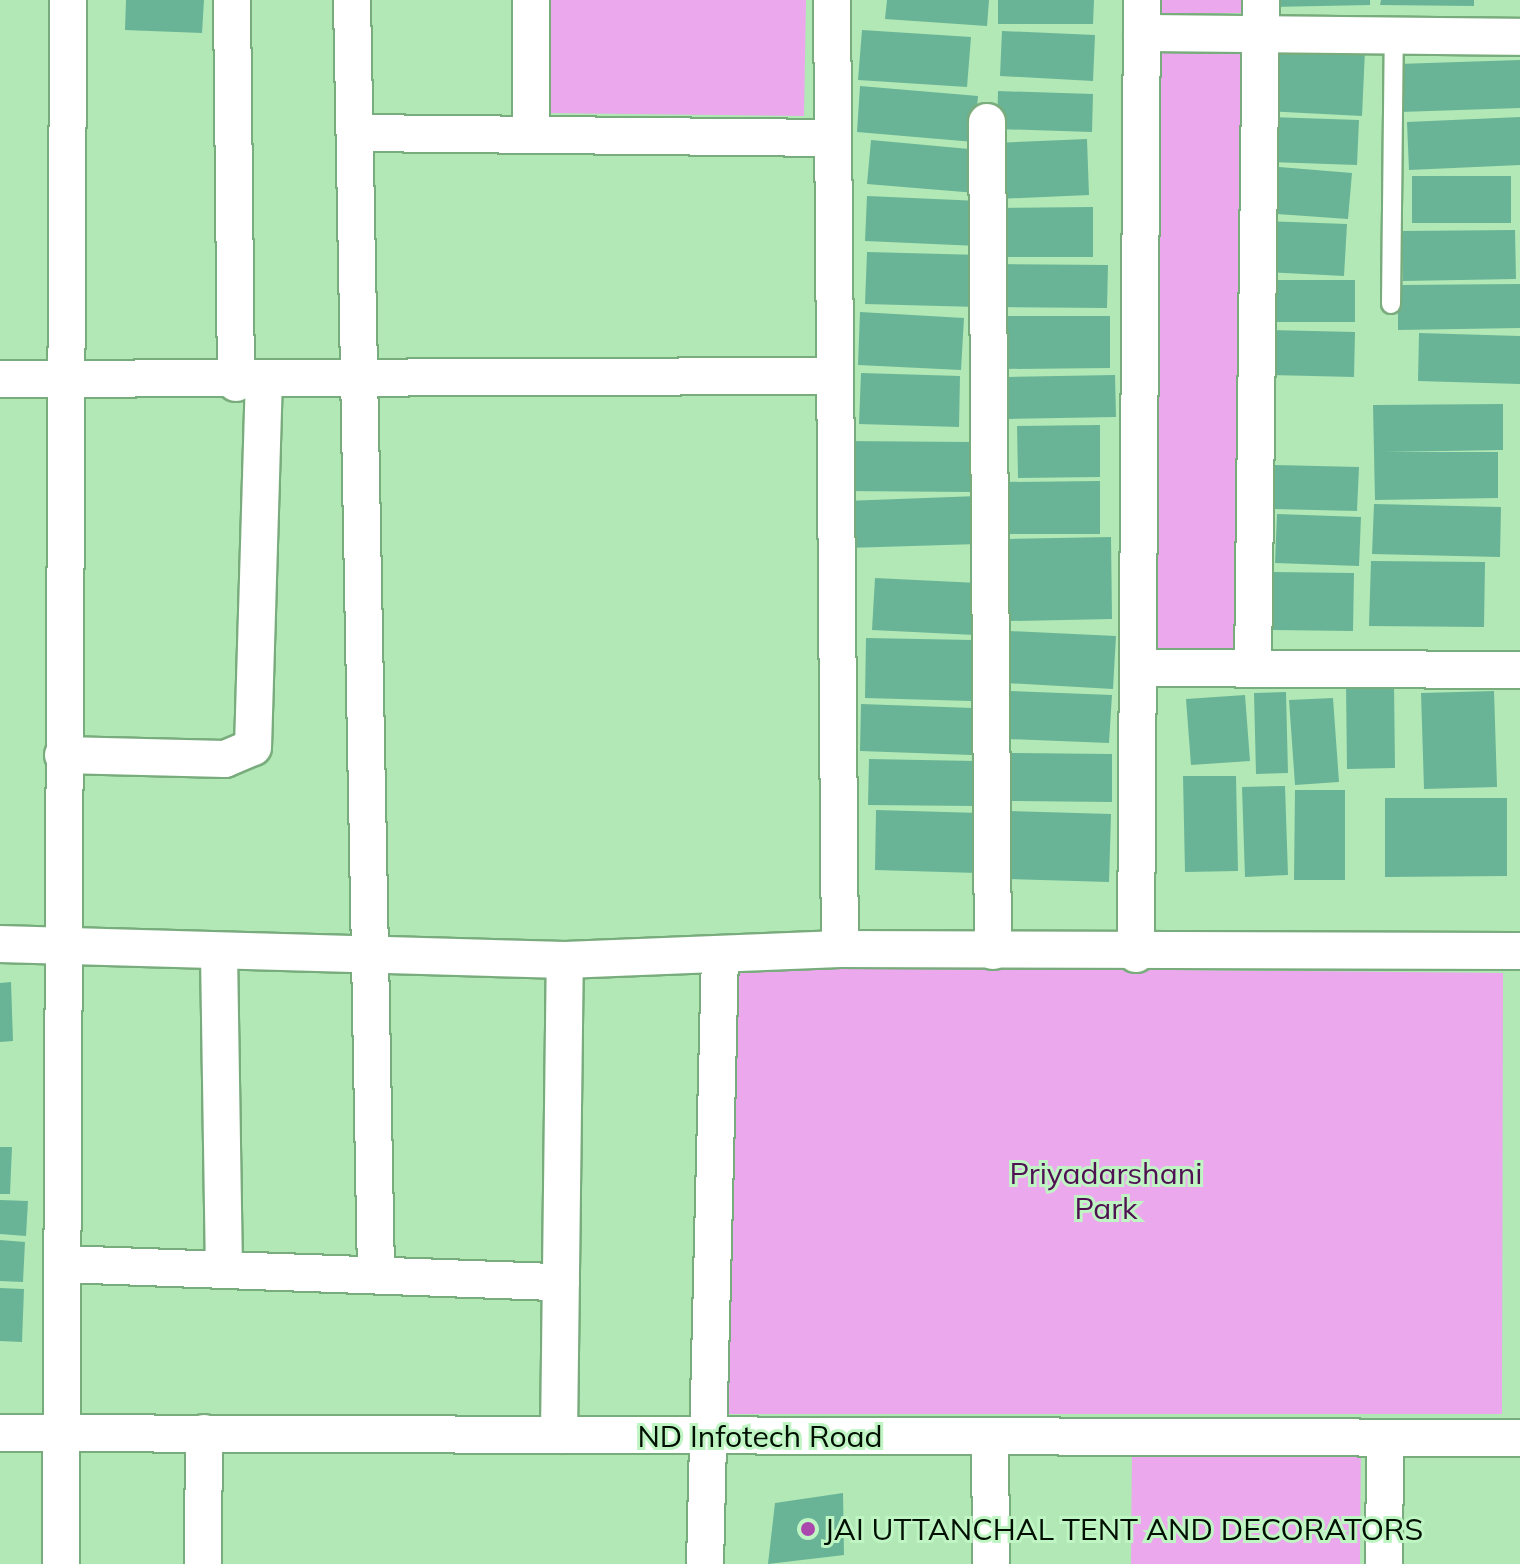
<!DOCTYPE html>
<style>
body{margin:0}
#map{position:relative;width:1520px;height:1564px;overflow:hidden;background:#b2e8b6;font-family:Mulish,sans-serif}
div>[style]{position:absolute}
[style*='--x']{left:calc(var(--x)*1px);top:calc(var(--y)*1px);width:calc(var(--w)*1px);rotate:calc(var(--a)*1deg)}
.green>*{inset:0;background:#eba8ec}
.building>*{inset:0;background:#69b496}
.roads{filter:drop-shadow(2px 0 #79ac7d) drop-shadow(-2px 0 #79ac7d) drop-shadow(0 2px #79ac7d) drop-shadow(0 -2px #79ac7d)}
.lane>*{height:18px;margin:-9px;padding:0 9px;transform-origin:9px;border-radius:9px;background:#fff}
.street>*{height:36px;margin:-18px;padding:0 18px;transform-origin:18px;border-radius:18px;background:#fff}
.dots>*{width:22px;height:22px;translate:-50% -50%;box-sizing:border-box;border:4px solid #bff5c3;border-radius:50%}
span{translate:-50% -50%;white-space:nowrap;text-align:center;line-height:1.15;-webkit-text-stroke:6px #bff5c3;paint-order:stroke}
.park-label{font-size:30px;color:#501152}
.street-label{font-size:30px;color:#011002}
.poi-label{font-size:30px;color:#011002}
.left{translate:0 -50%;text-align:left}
</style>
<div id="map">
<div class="green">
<div style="clip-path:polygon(548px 0,806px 0,804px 116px,546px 113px)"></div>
<div style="clip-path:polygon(1158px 0,1247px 0,1247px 13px,1158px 13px)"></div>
<div style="clip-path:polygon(1157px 53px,1246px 53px,1241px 656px,1152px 655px)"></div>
<div style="clip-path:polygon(736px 966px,1503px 973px,1502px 1414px,710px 1414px)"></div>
<div style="clip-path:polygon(1132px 1446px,1361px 1447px,1360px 1564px,1131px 1564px)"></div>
</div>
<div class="building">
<div style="clip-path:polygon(126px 0,204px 0,202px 33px,125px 30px)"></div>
<div style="clip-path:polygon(887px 0,989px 0,987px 26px,885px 19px)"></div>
<div style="clip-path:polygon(998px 0,1094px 0,1093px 24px,998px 24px)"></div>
<div style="clip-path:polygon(1271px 0,1370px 0,1370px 5px,1271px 7px)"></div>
<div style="clip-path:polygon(1381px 0,1474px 0,1474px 6px,1380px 5px)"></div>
<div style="clip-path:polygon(862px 30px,971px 37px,967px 87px,858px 80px)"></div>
<div style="clip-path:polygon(1002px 31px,1095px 35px,1093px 81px,1000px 76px)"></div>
<div style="clip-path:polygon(1268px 46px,1365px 50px,1362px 116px,1265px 111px)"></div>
<div style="clip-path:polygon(1520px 60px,1520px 108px,1400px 112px,1398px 64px)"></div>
<div style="clip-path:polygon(860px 86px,978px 96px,974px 142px,857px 132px)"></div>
<div style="clip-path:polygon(998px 91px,1093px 94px,1092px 132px,997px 129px)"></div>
<div style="clip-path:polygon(1270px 117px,1359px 120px,1357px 165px,1268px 162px)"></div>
<div style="clip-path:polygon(1520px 117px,1520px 165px,1409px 170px,1407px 122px)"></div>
<div style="clip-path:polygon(1087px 139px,1089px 195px,997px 199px,994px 143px)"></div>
<div style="clip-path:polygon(871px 140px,980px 150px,976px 193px,867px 184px)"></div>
<div style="clip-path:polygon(1267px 166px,1352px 173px,1348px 219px,1263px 213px)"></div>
<div style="clip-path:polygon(1412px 176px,1511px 176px,1511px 223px,1412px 223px)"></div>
<div style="clip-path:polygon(867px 196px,980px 201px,978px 246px,865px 241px)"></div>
<div style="clip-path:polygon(1093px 207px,1093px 257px,998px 257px,998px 208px)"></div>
<div style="clip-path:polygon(1266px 221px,1347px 224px,1344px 276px,1263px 272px)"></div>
<div style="clip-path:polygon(1515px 230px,1516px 279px,1403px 281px,1402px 231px)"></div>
<div style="clip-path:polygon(867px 252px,980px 255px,978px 307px,865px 304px)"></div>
<div style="clip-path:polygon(999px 264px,1108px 265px,1107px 308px,999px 307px)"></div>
<div style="clip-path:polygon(1265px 280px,1355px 280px,1355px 322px,1264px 322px)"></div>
<div style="clip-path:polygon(1520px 284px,1520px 328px,1398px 330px,1398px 285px)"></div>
<div style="clip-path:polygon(860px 312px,964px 318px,961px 370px,858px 365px)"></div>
<div style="clip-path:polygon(1003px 316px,1110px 316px,1110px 368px,1003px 369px)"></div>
<div style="clip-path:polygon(1270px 330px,1355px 332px,1354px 377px,1269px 375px)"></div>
<div style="clip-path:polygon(1419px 333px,1520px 336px,1520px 384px,1418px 381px)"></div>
<div style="clip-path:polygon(861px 373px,960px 376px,959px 427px,859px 424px)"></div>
<div style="clip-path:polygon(1115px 375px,1116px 417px,1008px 419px,1007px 377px)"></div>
<div style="clip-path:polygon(1503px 404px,1503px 450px,1383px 452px,1498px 452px,1498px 498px,1375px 500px,1373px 405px)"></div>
<div style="clip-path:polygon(1100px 425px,1100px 477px,1018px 478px,1017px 426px)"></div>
<div style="clip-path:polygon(841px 441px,972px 442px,972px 492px,841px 491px)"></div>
<div style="clip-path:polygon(1275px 465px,1359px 467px,1357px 511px,1273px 509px)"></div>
<div style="clip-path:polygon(1100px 481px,1100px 534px,1005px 534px,1005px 482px)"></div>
<div style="clip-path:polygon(978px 496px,979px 544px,846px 548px,845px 501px)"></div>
<div style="clip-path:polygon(1374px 504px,1501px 507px,1500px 557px,1372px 554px)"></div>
<div style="clip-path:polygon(1277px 514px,1361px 517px,1359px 566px,1275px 563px)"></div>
<div style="clip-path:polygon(1111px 537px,1112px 619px,1010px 621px,1009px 539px)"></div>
<div style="clip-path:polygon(1371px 561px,1485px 562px,1484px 627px,1369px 626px)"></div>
<div style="clip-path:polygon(1273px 572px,1354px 573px,1353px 631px,1272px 630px)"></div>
<div style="clip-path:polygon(875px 578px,978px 583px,975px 635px,872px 630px)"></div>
<div style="clip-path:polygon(1009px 631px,1116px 636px,1113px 689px,1005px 683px)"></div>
<div style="clip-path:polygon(866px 638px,972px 640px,971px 701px,865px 698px)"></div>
<div style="clip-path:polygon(1394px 683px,1395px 768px,1347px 769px,1346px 684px)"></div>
<div style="clip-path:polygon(1009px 691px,1112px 695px,1109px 743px,1008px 739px)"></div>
<div style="clip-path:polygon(1494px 691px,1497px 787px,1424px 789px,1421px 693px)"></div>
<div style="clip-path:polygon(1286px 692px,1288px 773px,1256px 774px,1254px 693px)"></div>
<div style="clip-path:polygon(1245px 695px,1250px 761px,1191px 765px,1186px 699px)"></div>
<div style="clip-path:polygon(1333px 698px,1339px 782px,1295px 785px,1289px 700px)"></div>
<div style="clip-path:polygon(861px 704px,973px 708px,971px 755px,860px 751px)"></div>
<div style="clip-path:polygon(1006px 753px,1112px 754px,1112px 802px,1005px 801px)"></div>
<div style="clip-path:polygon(869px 759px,975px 761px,974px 806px,868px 805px)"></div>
<div style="clip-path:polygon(1183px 776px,1236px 776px,1238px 871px,1185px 872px)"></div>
<div style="clip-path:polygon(1285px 786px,1288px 875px,1245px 877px,1242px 787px)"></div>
<div style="clip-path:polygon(1295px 790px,1345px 790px,1345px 880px,1294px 880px)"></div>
<div style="clip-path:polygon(1385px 798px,1507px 798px,1507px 876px,1385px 877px)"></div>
<div style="clip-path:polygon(876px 810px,980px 813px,978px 873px,875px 870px)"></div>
<div style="clip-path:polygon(1010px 811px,1111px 814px,1109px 882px,1008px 879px)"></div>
<div style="clip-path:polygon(11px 982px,13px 1041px,0 1042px,0 983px)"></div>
<div style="clip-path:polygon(0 1147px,12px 1147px,10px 1194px,0 1194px)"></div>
<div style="clip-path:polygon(0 1200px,28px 1201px,26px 1236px,0 1234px)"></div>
<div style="clip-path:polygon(0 1240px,25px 1242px,23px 1282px,0 1281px)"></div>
<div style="clip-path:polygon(0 1288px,24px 1289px,22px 1342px,0 1341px)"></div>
<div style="clip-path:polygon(843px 1493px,844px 1555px,768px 1564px,775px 1503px)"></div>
</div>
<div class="roads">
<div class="lane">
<div style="--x:1391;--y:304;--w:268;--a:-89.4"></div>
</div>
<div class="street">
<div style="--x:232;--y:0;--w:383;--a:89.4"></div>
<div style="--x:352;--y:0;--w:1273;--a:88.92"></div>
<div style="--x:832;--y:0;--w:949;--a:89.52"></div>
<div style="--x:1142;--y:33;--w:378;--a:0.6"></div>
<div style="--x:987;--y:122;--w:829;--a:89.59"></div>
<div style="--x:355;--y:133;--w:477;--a:0.6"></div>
<div style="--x:531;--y:133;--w:133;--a:-90"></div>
<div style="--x:0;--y:379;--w:831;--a:-0.21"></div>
<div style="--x:1139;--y:668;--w:381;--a:0.3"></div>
<div style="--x:1253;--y:668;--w:668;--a:-89.31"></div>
<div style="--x:63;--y:755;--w:162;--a:1.4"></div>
<div style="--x:225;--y:759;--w:30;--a:-23"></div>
<div style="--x:253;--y:747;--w:367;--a:-88.3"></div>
<div style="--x:0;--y:944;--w:565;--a:1.62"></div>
<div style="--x:565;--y:960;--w:275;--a:-2.3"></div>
<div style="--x:840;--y:949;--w:680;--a:0.17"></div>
<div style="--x:219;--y:953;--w:314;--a:89.1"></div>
<div style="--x:1136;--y:954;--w:954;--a:-89.64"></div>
<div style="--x:62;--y:1264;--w:499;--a:2.1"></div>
<div style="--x:0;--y:1433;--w:1520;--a:0.19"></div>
<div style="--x:559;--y:1435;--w:475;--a:-89.3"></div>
<div style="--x:990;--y:1437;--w:127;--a:89.5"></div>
<div style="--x:61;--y:1564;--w:1564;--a:-89.74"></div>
<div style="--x:203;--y:1564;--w:131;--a:-89.6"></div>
<div style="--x:705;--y:1564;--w:610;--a:-88.59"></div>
<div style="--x:1384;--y:1564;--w:126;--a:-89.5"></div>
</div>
</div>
<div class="dots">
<div style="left:808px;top:1529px;background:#ab48ae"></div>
</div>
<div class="park-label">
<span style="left:1106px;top:1190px">Priyadarshani<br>Park</span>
</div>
<div class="street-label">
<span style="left:760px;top:1436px">ND Infotech Road</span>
</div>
<div class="poi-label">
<span class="left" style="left:824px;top:1529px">JAI UTTANCHAL TENT AND DECORATORS</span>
</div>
</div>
